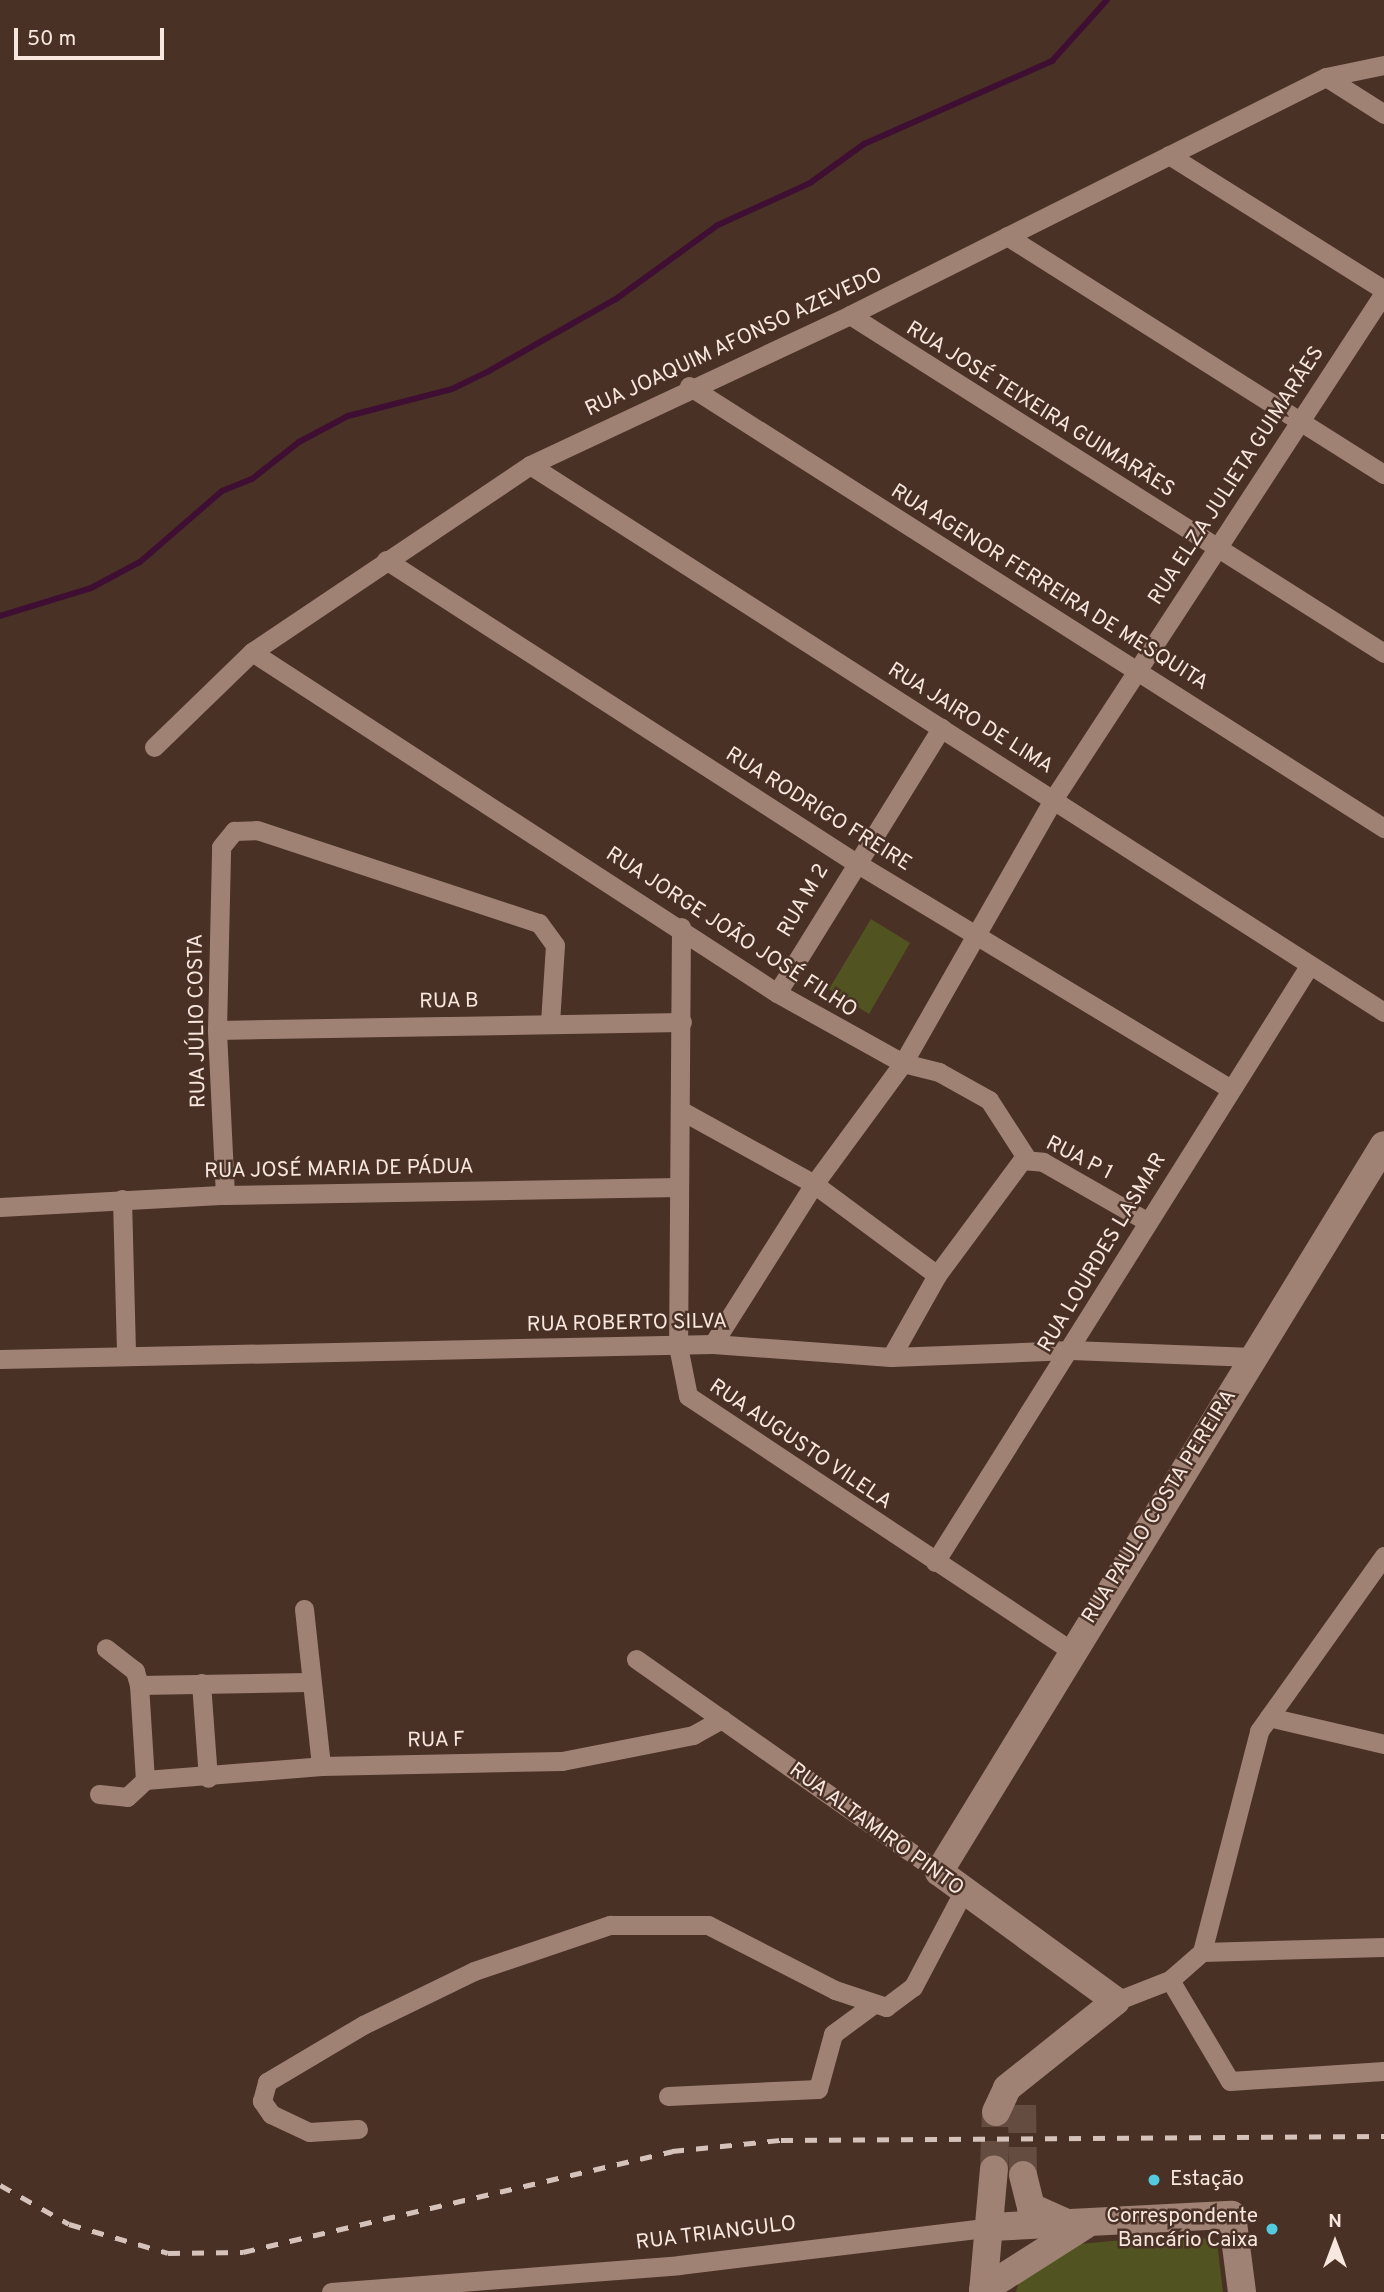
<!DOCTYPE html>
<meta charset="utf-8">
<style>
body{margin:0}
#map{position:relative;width:1384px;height:2292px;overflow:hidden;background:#4a3125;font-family:Overpass,sans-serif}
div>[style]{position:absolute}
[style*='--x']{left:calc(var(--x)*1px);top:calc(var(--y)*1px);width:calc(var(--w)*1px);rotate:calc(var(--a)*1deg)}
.green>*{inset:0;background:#515320}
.stream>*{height:6px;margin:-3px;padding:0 3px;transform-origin:3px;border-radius:3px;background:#3f0f33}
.secondary-tunnel>*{height:28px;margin-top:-14px;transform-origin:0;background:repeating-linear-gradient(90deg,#644c41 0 28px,transparent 0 42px)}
.street>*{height:19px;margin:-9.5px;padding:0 9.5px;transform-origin:9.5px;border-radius:9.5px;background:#a08275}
.secondary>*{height:28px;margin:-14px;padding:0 14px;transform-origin:14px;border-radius:14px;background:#a08275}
.rail>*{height:5px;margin-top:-2.5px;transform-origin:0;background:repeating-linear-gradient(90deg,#d5c3bb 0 12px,transparent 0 24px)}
.dots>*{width:19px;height:19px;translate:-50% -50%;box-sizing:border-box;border:4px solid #4a3125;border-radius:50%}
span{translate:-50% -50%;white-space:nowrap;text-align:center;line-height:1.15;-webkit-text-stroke:5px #4a3125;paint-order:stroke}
.street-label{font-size:21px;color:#f7e7df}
.poi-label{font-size:21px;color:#f7e7df}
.left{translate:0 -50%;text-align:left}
.right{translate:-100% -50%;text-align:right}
.north{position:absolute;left:1300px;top:2208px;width:70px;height:70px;-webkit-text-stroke:5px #4a3125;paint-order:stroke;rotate:0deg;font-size:19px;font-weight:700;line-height:28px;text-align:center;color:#f7e7df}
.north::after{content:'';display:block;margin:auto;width:24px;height:32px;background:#f7e7df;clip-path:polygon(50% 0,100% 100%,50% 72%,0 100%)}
.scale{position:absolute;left:14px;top:28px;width:150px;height:32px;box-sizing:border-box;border:4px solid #f7e7df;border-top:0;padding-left:9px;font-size:21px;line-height:24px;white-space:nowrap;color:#f7e7df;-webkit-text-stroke:5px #4a3125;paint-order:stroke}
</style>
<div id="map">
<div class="green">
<div style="clip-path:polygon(871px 919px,910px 943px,869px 1014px,829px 989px)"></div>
<div style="clip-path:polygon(1190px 2234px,1217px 2242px,1223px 2292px,1016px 2292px,1021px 2274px,1057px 2246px)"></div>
</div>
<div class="stream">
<div style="--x:0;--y:616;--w:95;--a:-17.1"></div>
<div style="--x:91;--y:588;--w:55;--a:-28"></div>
<div style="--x:140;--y:562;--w:108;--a:-40.9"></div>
<div style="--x:222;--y:491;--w:32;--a:-22"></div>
<div style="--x:252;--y:479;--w:60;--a:-38.2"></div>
<div style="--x:299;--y:442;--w:55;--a:-28"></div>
<div style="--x:348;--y:416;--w:107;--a:-14.6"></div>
<div style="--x:452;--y:389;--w:41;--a:-25.9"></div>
<div style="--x:489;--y:371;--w:146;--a:-29.6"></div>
<div style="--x:616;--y:299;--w:126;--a:-36"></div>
<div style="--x:718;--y:225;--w:101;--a:-24.5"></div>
<div style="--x:810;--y:183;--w:67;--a:-35.8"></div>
<div style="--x:864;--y:144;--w:206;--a:-23.8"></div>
<div style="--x:1052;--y:61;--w:82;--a:-48"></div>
</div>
<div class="secondary-tunnel">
<div style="--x:1022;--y:2105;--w:70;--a:89.2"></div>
<div style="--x:994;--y:2169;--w:57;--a:-88"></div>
</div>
<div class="street">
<div style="--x:1326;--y:77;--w:69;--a:32.5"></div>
<div style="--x:1169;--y:155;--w:254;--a:32.1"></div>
<div style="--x:1007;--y:236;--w:446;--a:32.3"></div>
<div style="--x:850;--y:315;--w:632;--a:32.33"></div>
<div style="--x:689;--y:386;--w:824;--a:32.46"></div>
<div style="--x:530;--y:465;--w:1014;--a:32.64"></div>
<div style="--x:386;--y:560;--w:556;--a:32.8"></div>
<div style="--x:853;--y:861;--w:441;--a:31.1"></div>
<div style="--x:252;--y:652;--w:626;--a:33"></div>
<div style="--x:777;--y:993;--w:144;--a:29.1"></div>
<div style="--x:903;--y:1063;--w:150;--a:126.3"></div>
<div style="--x:814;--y:1184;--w:189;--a:122.3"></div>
<div style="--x:154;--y:747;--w:136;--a:-44.1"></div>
<div style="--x:252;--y:652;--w:335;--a:-33.9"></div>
<div style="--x:530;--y:465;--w:353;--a:-25.1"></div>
<div style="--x:850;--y:315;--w:532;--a:-26.57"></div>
<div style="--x:1326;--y:77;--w:59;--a:-11.7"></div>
<div style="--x:681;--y:927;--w:419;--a:90.4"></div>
<div style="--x:678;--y:1346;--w:51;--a:78.7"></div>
<div style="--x:688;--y:1396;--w:460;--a:33.6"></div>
<div style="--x:777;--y:993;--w:312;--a:-58.2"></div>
<div style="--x:217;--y:1030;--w:465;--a:-1"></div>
<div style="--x:682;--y:1111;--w:151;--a:28.9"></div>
<div style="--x:814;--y:1184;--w:153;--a:36.5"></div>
<div style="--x:1027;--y:1159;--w:70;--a:-122.8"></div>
<div style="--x:989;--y:1100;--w:57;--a:-150.8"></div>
<div style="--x:939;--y:1072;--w:37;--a:-166"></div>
<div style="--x:903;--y:1063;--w:305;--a:-60.3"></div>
<div style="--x:1054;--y:798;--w:603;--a:-56.84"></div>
<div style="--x:225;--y:1195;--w:165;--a:-92.8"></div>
<div style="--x:217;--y:1030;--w:183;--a:-88.7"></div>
<div style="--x:221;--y:847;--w:21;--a:-51"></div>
<div style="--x:234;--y:831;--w:23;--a:-2"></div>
<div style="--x:257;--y:830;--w:297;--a:18.3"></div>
<div style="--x:539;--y:923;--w:27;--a:54"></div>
<div style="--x:555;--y:945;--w:77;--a:93.7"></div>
<div style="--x:122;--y:1199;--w:156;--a:88.5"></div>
<div style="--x:0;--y:1207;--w:225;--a:-3.1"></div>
<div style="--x:225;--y:1195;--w:454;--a:-1"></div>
<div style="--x:891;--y:1357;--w:94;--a:-60.7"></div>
<div style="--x:937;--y:1275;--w:143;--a:-53.5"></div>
<div style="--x:1022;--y:1160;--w:21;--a:5"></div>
<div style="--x:1043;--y:1162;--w:121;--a:29.7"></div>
<div style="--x:0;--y:1359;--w:713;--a:-1.21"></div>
<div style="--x:713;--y:1344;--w:178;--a:4.2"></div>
<div style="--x:891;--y:1357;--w:180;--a:-2.2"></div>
<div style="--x:1071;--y:1350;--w:182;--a:2.2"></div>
<div style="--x:935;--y:1562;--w:704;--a:-57.89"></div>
<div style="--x:304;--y:1609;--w:158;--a:83.8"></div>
<div style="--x:636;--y:1659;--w:370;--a:35.1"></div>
<div style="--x:201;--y:1683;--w:95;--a:85.8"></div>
<div style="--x:139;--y:1685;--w:169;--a:-1"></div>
<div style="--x:1269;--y:1717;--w:118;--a:13.2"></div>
<div style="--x:145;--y:1780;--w:177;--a:-4.5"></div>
<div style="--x:321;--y:1766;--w:241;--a:-1.2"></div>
<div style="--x:562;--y:1761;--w:134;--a:-11.2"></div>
<div style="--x:693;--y:1735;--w:33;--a:-29"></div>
<div style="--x:99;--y:1794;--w:28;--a:6"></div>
<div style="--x:127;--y:1797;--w:25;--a:-43"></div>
<div style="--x:145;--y:1780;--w:95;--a:-93.6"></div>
<div style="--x:139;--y:1685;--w:15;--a:-106"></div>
<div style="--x:135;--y:1671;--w:37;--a:-142"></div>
<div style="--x:1202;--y:1952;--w:182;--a:-1.6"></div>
<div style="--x:1170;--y:1980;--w:117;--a:59.3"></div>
<div style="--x:1230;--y:2081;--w:154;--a:-3.7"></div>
<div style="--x:1116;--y:2001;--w:58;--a:-21.3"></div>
<div style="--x:1170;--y:1980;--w:43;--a:-41.2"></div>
<div style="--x:1202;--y:1952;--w:228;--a:-75.5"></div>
<div style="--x:1259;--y:1731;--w:215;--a:-54.5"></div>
<div style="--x:668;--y:2096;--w:150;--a:-2.7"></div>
<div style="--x:818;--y:2089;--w:57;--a:-74.7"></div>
<div style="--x:833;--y:2034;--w:47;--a:-36.4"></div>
<div style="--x:358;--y:2129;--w:49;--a:176.5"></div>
<div style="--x:309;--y:2132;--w:42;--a:-154.7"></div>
<div style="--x:271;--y:2114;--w:16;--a:-125"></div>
<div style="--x:262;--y:2101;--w:20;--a:-75"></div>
<div style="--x:267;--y:2082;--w:112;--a:-30.7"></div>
<div style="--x:363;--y:2025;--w:123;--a:-25.9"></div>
<div style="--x:474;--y:1971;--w:144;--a:-18.7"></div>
<div style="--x:610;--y:1925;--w:98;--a:0"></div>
<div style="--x:708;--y:1925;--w:143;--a:27.1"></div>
<div style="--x:835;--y:1990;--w:54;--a:18.4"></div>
<div style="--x:886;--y:2007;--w:34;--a:-37"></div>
<div style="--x:913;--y:1987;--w:107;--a:-62.2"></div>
<div style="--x:331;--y:2292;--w:349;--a:-4.4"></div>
<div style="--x:679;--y:2265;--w:314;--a:-6.9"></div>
</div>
<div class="secondary">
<div style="--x:996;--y:2112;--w:26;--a:-65"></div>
<div style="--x:1007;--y:2088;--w:139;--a:-38.6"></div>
<div style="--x:1116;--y:2001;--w:219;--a:-143.9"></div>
<div style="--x:939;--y:1872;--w:852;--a:-58.53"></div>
<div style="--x:1023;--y:2175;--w:33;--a:76"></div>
<div style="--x:1031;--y:2207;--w:35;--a:24"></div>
<div style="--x:991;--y:2227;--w:241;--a:-2.9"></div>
<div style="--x:1232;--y:2215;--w:78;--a:82.6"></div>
<div style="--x:983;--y:2290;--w:120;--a:-32.4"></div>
<div style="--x:983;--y:2292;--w:123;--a:-84.9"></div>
</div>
<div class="rail">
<div style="--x:0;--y:2185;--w:79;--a:29.5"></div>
<div style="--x:69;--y:2224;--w:103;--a:16.3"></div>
<div style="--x:168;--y:2253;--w:75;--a:-0.8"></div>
<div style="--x:243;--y:2252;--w:441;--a:-13.2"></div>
<div style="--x:672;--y:2151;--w:110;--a:-5.8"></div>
<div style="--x:781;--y:2140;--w:603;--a:-0.38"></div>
</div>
<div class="dots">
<div style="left:1154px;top:2180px;background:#54cade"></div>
<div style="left:1272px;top:2229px;background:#54cade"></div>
</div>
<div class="street-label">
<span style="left:734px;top:343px;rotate:-25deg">RUA JOAQUIM AFONSO AZEVEDO</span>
<span style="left:1040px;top:410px;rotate:32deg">RUA JOSÉ TEIXEIRA GUIMARÃES</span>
<span style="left:1237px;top:476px;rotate:-57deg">RUA ELZA JULIETA GUIMARÃES</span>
<span style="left:1049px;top:588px;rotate:32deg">RUA AGENOR FERREIRA DE MESQUITA</span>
<span style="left:970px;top:719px;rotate:32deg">RUA JAIRO DE LIMA</span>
<span style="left:818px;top:810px;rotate:32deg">RUA RODRIGO FREIRE</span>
<span style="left:804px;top:901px;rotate:-60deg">RUA M 2</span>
<span style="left:731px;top:933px;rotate:33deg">RUA JORGE JOÃO JOSÉ FILHO</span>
<span style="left:449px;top:1002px;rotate:-1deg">RUA B</span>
<span style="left:198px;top:1021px;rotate:-91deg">RUA JÚLIO COSTA</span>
<span style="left:1079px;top:1159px;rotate:27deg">RUA P 1</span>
<span style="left:339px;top:1170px;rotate:-1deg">RUA JOSÉ MARIA DE PÁDUA</span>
<span style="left:1103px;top:1253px;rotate:-59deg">RUA LOURDES LASMAR</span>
<span style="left:627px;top:1324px;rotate:-1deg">RUA ROBERTO SILVA</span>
<span style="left:800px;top:1445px;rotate:34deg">RUA AUGUSTO VILELA</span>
<span style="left:1160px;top:1507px;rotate:-58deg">RUA PAULO COSTA PEREIRA</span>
<span style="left:436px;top:1741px;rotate:-1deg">RUA F</span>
<span style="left:876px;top:1830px;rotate:36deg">RUA ALTAMIRO PINTO</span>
<span style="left:716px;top:2234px;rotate:-7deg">RUA TRIANGULO</span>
</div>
<div class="poi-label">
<span class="left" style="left:1170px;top:2180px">Estação</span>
<span class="right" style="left:1258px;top:2229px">Correspondente<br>Bancário Caixa</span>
</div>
<div class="north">N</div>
<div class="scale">50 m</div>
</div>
